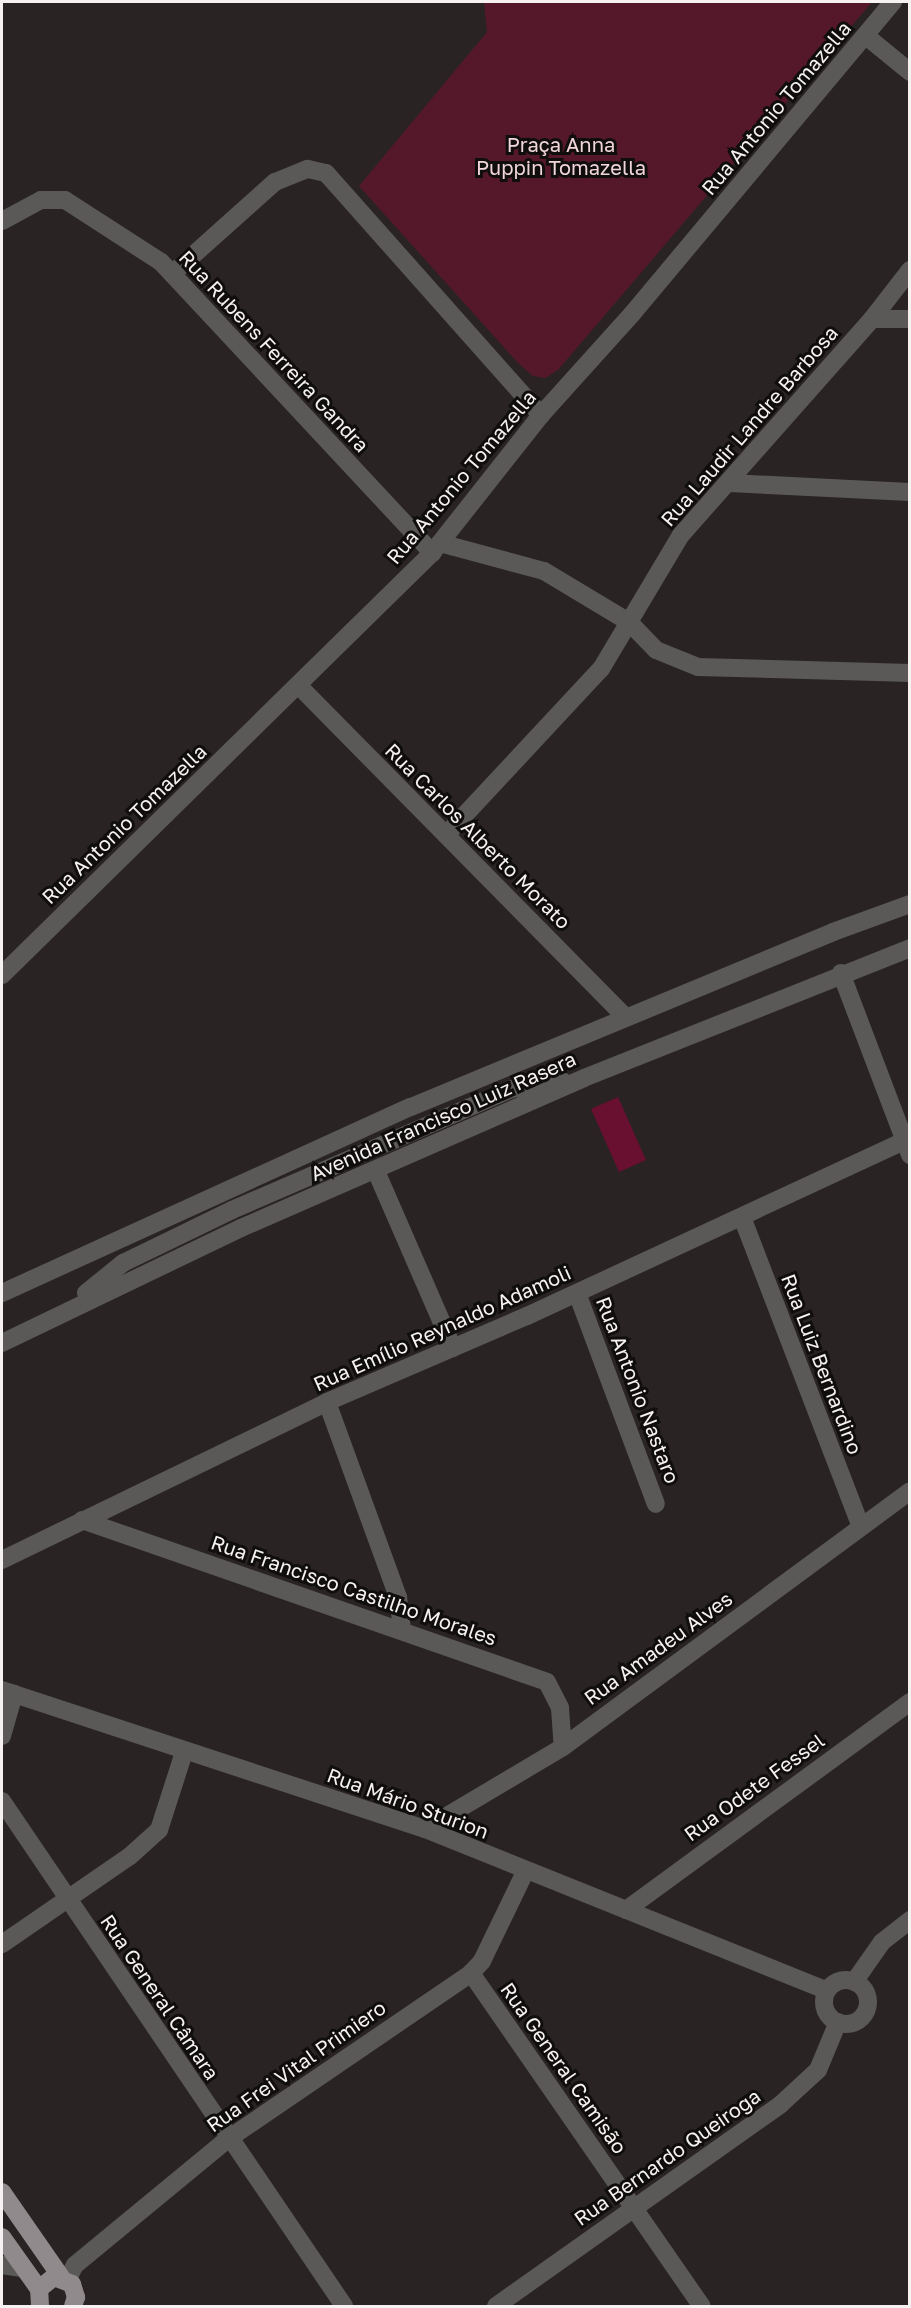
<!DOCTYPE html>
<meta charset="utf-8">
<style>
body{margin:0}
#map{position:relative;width:911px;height:2308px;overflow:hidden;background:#292324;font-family:"Golos Text",sans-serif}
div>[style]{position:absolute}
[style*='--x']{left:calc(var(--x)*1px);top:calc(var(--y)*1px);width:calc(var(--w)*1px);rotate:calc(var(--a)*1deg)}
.green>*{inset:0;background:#55182b}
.building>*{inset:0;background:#690f30}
.minor>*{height:18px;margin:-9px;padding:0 9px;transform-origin:9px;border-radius:9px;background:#5b5858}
.minor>.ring{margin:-9px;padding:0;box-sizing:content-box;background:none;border:18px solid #5b5858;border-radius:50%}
.major>*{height:18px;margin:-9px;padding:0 9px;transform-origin:9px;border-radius:9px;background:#918a8c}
span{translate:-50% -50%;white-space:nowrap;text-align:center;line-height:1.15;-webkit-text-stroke:6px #100d0d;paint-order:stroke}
.street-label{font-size:20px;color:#f6f2f2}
.park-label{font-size:20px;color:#f0d5da}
.frame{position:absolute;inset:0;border:3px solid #f6f2f2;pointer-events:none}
</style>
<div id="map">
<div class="green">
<div style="clip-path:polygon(484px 2px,872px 2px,558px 370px,545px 378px,533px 376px,518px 363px,359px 186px,487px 32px)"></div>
</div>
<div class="building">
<div style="clip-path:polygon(618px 1097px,646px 1160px,619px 1172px,591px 1109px)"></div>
</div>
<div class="minor">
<div style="--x:866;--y:36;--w:57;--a:39.3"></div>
<div style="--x:2;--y:221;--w:44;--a:-28.3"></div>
<div style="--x:41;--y:200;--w:24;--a:0"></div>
<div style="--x:65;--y:200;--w:114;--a:32.9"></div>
<div style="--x:161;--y:262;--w:398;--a:47"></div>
<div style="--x:172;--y:274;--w:138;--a:-41.8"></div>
<div style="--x:275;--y:182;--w:35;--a:-22"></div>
<div style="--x:308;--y:169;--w:18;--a:13"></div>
<div style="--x:326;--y:173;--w:324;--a:48.4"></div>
<div style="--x:872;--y:319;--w:38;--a:0"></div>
<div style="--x:730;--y:483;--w:180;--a:2.9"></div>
<div style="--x:440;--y:543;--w:108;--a:15.1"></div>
<div style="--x:544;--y:571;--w:99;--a:31"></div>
<div style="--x:629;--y:622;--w:39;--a:46"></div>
<div style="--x:656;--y:650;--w:45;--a:22"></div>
<div style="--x:698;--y:667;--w:212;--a:1.6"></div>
<div style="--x:298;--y:685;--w:467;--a:45.4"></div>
<div style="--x:446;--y:835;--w:227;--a:-47"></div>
<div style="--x:601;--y:669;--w:156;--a:-59.2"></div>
<div style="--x:681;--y:535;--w:288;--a:-48.5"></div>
<div style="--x:872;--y:319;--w:62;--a:-52.2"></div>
<div style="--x:841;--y:973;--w:195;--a:69.2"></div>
<div style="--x:2;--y:975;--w:602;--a:-44.46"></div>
<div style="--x:432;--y:553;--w:176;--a:-51.7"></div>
<div style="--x:541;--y:415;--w:136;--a:-48"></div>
<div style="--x:632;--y:314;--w:407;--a:-50.1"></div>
<div style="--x:376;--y:1171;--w:193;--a:66.5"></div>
<div style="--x:742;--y:1217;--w:332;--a:69"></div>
<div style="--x:2;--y:1293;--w:449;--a:-24.5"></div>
<div style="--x:411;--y:1107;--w:457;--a:-22.5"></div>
<div style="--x:833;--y:932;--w:82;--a:-20"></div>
<div style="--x:86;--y:1293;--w:48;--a:-39"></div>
<div style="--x:123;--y:1263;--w:121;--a:-25.9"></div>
<div style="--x:232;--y:1210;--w:304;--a:-23.4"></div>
<div style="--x:511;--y:1089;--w:52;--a:-8.9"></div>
<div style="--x:577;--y:1293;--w:225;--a:69.5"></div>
<div style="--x:2;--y:1343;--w:265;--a:-25.7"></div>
<div style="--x:241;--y:1228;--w:374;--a:-23.6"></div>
<div style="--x:584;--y:1078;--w:351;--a:-21.7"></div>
<div style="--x:327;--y:1402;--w:208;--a:70"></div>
<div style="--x:398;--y:1597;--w:34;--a:83"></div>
<div style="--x:82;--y:1520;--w:492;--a:19.2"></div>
<div style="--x:547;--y:1682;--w:29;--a:63"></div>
<div style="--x:560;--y:1708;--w:39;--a:86"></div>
<div style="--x:2;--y:1560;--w:361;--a:-25.9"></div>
<div style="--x:327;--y:1402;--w:218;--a:-23.3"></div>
<div style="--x:527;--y:1316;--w:416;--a:-24.9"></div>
<div style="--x:2;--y:1690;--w:445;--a:18.2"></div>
<div style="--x:425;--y:1829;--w:433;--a:21.9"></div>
<div style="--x:2;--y:1736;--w:44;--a:-74.1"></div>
<div style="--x:2;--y:1801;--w:610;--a:55.89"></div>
<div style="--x:425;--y:1829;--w:161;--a:-30.7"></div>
<div style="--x:563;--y:1747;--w:431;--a:-36.4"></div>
<div style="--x:626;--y:1910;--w:352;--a:-36.2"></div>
<div style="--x:2;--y:1944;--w:155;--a:-34.5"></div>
<div style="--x:130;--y:1856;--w:39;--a:-42"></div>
<div style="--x:159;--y:1830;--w:82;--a:-72.2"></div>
<div style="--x:471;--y:1973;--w:405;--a:55.3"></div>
<div class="ring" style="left:824px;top:1980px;width:26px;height:26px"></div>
<div style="--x:854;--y:1982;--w:49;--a:-55"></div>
<div style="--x:882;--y:1942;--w:36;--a:-38"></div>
<div style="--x:2;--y:2265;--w:20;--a:9"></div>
<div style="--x:67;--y:2280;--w:17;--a:-62"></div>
<div style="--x:75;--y:2265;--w:198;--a:-39.5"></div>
<div style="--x:228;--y:2139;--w:294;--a:-34.3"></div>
<div style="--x:471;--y:1973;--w:16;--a:-47"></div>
<div style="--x:482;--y:1961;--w:99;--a:-64.2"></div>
<div style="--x:496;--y:2306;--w:349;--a:-35.3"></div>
<div style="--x:781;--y:2104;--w:50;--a:-42.6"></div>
<div style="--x:818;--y:2070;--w:52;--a:-67.4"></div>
</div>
<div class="major">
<div style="--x:2;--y:2192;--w:103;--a:55.2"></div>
<div style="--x:2;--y:2237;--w:64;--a:54.6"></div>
<div style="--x:40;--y:2306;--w:17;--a:-93"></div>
<div style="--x:39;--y:2289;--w:19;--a:-39"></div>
<div style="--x:54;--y:2277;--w:19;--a:21"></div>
<div style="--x:72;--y:2284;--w:14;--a:73"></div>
<div style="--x:76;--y:2297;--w:9;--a:108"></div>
</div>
<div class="street-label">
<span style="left:776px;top:108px;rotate:-50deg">Rua Antonio Tomazella</span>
<span style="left:274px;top:351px;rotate:47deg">Rua Rubens Ferreira Gandra</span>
<span style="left:749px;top:426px;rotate:-49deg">Rua Laudir Landre Barbosa</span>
<span style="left:461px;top:477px;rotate:-50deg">Rua Antonio Tomazella</span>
<span style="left:124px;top:824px;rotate:-44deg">Rua Antonio Tomazella</span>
<span style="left:478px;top:836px;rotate:45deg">Rua Carlos Alberto Morato</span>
<span style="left:443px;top:1116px;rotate:-24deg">Avenida Francisco Luiz Rasera</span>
<span style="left:442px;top:1328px;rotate:-24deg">Rua Emílio Reynaldo Adamoli</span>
<span style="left:822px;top:1364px;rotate:69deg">Rua Luiz Bernardino</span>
<span style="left:638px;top:1390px;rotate:69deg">Rua Antonio Nastaro</span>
<span style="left:354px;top:1590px;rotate:19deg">Rua Francisco Castilho Morales</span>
<span style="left:658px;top:1648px;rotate:-36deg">Rua Amadeu Alves</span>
<span style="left:754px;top:1787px;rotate:-36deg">Rua Odete Fessel</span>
<span style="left:408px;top:1803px;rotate:20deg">Rua Mário Sturion</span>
<span style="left:160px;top:1997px;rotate:56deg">Rua General Câmara</span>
<span style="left:296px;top:2066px;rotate:-35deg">Rua Frei Vital Primiero</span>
<span style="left:564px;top:2068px;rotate:55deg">Rua General Camisão</span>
<span style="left:667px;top:2157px;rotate:-35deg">Rua Bernardo Queiroga</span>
</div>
<div class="park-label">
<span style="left:561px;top:156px">Praça Anna<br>Puppin Tomazella</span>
</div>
<div class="frame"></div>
</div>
